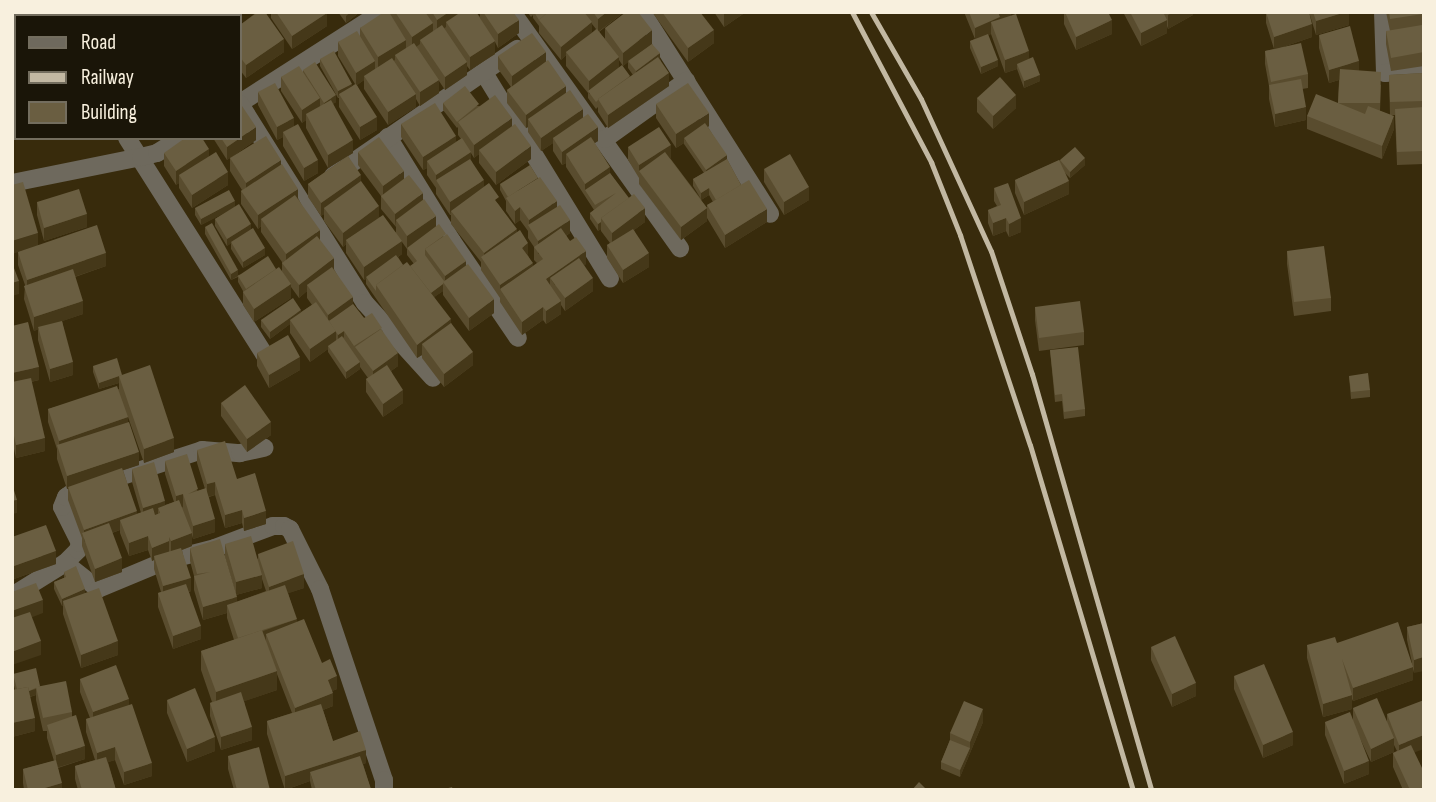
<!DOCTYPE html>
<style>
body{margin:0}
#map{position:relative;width:1436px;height:802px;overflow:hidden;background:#382b0c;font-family:"Sofia Sans Condensed",sans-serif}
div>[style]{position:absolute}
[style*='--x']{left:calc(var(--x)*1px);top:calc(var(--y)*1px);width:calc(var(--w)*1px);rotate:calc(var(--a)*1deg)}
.street>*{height:18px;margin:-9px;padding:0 9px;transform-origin:9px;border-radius:9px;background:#6e695d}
.rail>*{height:5px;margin:-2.5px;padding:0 2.5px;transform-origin:2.5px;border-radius:2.5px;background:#c2b8a2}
.wall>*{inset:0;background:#594c2e}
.shaded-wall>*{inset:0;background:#453819}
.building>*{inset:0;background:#6a5e41}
span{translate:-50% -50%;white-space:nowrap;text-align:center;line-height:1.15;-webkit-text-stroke:6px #1a1508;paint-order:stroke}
.frame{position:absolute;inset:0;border:14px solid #f8f0de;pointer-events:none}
.legend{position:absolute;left:14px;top:14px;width:228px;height:126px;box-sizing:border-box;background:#1a1508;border:2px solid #736d5e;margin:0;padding:9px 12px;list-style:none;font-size:21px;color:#f8f0de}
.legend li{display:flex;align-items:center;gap:14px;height:35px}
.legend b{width:35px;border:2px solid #736d5e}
</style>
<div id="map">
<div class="street">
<div style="--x:47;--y:12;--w:4;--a:63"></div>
<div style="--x:82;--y:12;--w:4;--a:63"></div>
<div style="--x:512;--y:12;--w:290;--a:54.6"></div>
<div style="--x:642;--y:12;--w:239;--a:57.6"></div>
<div style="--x:1383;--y:12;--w:61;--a:88.1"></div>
<div style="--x:1385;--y:73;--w:39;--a:-4"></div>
<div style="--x:213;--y:16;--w:6;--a:-39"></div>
<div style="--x:484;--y:73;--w:241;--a:58.5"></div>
<div style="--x:240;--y:103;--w:169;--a:-32.7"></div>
<div style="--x:240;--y:104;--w:235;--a:57.9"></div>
<div style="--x:365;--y:303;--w:101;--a:47.8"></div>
<div style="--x:388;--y:137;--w:122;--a:58.4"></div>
<div style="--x:452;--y:241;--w:117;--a:55.8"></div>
<div style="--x:127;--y:138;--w:262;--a:57.6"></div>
<div style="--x:605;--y:139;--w:100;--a:-35.6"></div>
<div style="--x:333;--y:176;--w:224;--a:-34.6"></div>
<div style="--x:12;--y:183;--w:132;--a:-11.4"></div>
<div style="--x:141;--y:157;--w:16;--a:-14"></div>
<div style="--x:157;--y:153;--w:28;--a:-32"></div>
<div style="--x:65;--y:563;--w:42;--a:38.2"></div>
<div style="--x:98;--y:589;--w:73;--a:-22.7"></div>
<div style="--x:165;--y:561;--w:52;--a:-14.6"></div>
<div style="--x:215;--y:548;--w:62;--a:-20.8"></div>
<div style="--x:273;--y:526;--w:11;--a:0"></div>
<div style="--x:284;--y:526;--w:7;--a:27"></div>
<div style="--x:290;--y:529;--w:67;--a:63.4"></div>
<div style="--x:320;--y:589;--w:201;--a:71.5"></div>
<div style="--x:384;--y:780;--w:10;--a:90"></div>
<div style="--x:12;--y:596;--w:62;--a:-31.9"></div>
<div style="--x:65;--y:563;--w:18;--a:-45"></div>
<div style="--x:78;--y:550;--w:7;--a:-74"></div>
<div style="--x:80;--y:543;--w:40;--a:-116.6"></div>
<div style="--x:62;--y:507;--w:11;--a:-68"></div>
<div style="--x:66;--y:497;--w:9;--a:-36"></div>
<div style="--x:73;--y:492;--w:136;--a:-18"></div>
<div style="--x:202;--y:450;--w:38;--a:5"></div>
<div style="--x:240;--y:453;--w:25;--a:-12"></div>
</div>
<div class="rail">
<div style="--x:852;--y:12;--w:170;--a:62.2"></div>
<div style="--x:931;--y:162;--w:79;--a:68.3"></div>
<div style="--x:960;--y:235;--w:221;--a:71.6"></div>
<div style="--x:1030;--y:445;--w:360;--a:73.4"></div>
<div style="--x:871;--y:12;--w:100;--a:60.1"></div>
<div style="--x:921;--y:99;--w:167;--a:65.3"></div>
<div style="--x:991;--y:251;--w:130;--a:71.6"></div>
<div style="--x:1032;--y:374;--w:433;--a:74"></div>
</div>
<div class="wall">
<div style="clip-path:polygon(91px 12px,148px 12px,150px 16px,94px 16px)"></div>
<div style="clip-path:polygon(152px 12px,194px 12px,194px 13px,190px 16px,154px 16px)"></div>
<div style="clip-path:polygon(257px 12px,269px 12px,266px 14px,284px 52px,246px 78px,240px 70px,240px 25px)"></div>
<div style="clip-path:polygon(271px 12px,326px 12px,327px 26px,292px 49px,271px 18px)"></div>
<div style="clip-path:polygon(338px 12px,360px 12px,346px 23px)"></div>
<div style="clip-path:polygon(390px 12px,476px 12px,480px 17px,480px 12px,513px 12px,519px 33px,498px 48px,495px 42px,495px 54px,470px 70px,467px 66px,467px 75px,445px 90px,439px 81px,439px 93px,420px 106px,416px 99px,416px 107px,388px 125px,364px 89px,364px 80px,357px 85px,377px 130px,360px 140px,339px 107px,339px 98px,338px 98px,320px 66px,320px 59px,352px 86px,355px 84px,338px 56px,338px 42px,360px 36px,360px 28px,390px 15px)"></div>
<div style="clip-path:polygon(evenodd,527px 12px,624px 12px,599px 32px,605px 39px,605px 28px,652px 44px,660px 59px,669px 86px,608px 128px,598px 112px,598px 107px,596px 109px,588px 98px,588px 93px,566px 66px,566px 55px,561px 60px,539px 33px,539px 26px,533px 18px,533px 15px,531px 17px,527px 12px,592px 24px,596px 29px,592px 33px,592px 24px,527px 12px,619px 60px,623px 66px,628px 62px,628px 68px,633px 75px,630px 77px,619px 67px,619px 60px)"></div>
<div style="clip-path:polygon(652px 12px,700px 12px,714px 43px,688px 62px)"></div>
<div style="clip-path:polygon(714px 12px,743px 12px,743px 14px,724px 27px)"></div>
<div style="clip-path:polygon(964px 12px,1011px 12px,1011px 16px,1029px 59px,1040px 81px,1024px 88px,1017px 69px,1005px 73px,991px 34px,988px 35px,998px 66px,981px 74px,970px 48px,970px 41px,975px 39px)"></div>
<div style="clip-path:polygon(1064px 12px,1108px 12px,1112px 34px,1076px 50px,1064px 24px)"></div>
<div style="clip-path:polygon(1123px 12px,1193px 12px,1193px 15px,1168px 29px,1167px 26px,1167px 33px,1141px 46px)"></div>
<div style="clip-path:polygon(1266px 12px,1309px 12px,1312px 37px,1283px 47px,1308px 74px,1308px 88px,1302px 89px,1306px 120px,1275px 127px,1269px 99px,1269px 86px,1265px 64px,1265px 51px,1274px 49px,1266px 23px)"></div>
<div style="clip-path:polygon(1309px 12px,1349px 12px,1349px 25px,1316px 35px)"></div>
<div style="clip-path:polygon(1386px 12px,1423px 12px,1424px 66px,1391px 71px,1386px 44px,1386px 31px,1390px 31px)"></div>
<div style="clip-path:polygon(1319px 35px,1359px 71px,1381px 85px,1380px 111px,1390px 115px,1389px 75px,1424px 73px,1424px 164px,1397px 165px,1395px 115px,1391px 115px,1394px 129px,1382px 159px,1307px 129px,1307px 116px,1338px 103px,1339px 80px,1329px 83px,1319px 48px)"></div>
<div style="clip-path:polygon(498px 56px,546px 62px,598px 141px,594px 143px,610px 173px,645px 222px,634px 230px,649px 267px,623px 283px,607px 258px,607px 245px,610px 243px,601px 231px,601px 229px,598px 231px,590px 219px,590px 213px,594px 210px,566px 167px,566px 163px,562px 165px,553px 151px,553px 143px,541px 151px,528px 132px,528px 127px,526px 128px,507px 103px,507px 90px,511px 87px,498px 69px)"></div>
<div style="clip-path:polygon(evenodd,303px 70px,336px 102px,333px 104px,353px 153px,348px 156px,379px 217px,396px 233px,396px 227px,381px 209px,381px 196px,358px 165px,358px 152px,404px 179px,423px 200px,436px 227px,466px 265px,494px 313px,469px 331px,443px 295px,443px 291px,434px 297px,451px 323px,473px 365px,444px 387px,422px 358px,422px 355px,417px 358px,366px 284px,366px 279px,364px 280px,346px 253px,346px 244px,343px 247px,324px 221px,324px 214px,321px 216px,308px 197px,308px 184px,348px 156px,328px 168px,306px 128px,306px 120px,302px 123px,281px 91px,281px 77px,303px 72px,303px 70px,402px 242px,407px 249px,407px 255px,414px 264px,410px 266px,403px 265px,398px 257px,402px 254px,402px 242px)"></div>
<div style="clip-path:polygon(258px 92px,294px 126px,318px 173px,304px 181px,283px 146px,283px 137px,277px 140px,258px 105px)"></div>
<div style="clip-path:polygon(977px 98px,1016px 108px,993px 129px,977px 112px)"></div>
<div style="clip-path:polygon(443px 103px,479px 106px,512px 126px,531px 159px,496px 185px,479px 163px,479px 154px,474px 158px,471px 153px,471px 160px,484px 187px,499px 205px,517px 232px,533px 266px,537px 263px,534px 260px,534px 247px,528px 238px,528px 231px,520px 220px,515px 224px,506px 211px,506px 201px,500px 190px,500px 184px,557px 207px,570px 233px,566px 236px,586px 264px,584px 265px,593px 291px,565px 311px,561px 305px,561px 314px,546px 324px,543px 320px,522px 335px,500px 302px,500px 298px,481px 270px,481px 262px,451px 224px,451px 215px,450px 215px,436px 194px,436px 188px,427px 175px,427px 168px,423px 170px,401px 137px,401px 124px,456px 142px,461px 139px,458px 135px,458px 127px,457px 128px,443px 110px)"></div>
<div style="clip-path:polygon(evenodd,656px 104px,709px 126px,708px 127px,727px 159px,741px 185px,767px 222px,725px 248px,707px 218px,707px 221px,681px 240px,639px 184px,639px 178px,628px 160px,628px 147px,670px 158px,701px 199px,693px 186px,693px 179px,704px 173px,684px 144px,684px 143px,676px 148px,656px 118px,656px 104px,709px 195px,713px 202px,707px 205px,707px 208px,701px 200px,709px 195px)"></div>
<div style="clip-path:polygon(213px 138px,240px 138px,256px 140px,227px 160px)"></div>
<div style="clip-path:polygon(164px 153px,228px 185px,192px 208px,179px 188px,179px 183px,176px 185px,164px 166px)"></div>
<div style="clip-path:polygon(230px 158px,281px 164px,334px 269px,353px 304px,364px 318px,382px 330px,398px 366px,391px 371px,403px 403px,383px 417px,366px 392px,366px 379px,368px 378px,360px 367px,360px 369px,346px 379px,328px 352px,328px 349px,310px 362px,290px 333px,290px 324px,270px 339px,261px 327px,261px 320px,301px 312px,312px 305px,307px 298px,307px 291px,299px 298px,291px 287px,291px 298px,254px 322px,243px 305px,243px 291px,238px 282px,238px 277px,231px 280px,205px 234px,205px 227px,238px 275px,276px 269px,282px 271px,282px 262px,261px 232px,261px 226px,258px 229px,241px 204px,241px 191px,242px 190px,230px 171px)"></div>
<div style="clip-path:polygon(1060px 160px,1085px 165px,1070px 178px,1065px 173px,1069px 194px,1024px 215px,1015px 193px,1015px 180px)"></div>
<div style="clip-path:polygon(764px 169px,809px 200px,784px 215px,764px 182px)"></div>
<div style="clip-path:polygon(994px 188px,1021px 232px,1009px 237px,1006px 231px,993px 236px,988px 223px,988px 210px,997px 206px,994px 201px)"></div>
<div style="clip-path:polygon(37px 202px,87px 227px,44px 241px,37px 215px)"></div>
<div style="clip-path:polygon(235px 207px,251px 229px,265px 255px,243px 268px,231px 249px,231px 243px,227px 246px,215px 226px,215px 219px,231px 209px,201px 225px,195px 215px,195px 208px)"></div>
<div style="clip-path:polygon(38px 245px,106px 266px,75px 277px,83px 314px,62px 321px,73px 375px,50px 382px,38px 340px,38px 329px,34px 331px,24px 299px,25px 285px,18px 265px,18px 252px)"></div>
<div style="clip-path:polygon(1287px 251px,1331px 298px,1331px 311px,1294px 316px,1287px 264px)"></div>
<div style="clip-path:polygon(1035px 307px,1084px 332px,1084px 345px,1039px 351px,1035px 320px)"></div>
<div style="clip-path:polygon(12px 326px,39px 380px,31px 382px,45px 451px,16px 458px,12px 440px)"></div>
<div style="clip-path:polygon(1050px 350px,1085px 409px,1085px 416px,1064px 419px,1062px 401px,1055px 402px)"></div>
<div style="clip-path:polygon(257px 353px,300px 370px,269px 388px,257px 366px)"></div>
<div style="clip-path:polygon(93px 366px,122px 375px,174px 452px,144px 463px,128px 417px,128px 422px,139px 465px,123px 470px,137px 514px,141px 513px,132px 482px,132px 469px,165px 505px,174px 502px,165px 474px,165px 461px,198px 491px,205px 489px,197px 463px,197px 450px,237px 479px,266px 524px,244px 531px,242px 523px,225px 528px,215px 495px,209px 497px,215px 532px,193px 539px,192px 535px,192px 546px,182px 550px,191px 591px,189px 592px,201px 639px,173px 649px,158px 607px,158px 593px,161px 592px,154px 569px,154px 560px,152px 561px,148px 550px,129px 556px,120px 533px,120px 530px,112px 533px,122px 572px,95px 582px,82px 546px,82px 538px,68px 500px,68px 489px,67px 489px,57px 459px,57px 449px,48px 422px,48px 409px,119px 389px,119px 383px,99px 389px,93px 372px)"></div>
<div style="clip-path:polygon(1349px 376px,1370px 390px,1370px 397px,1351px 399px)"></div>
<div style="clip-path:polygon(221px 403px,271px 435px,247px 452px,221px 416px)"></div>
<div style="clip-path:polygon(12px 537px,56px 564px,14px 579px,12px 575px)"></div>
<div style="clip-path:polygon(225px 544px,258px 559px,258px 554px,304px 588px,288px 593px,297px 622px,337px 689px,332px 691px,333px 706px,323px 710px,333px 741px,366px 763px,363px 764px,371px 790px,312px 790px,310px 781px,285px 790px,267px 734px,267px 721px,292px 713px,277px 674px,277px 690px,244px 701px,252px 740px,221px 750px,210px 716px,210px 703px,212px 702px,201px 670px,201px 651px,234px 640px,227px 618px,227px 613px,203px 620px,194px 590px,194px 576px,190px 561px,190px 548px,237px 602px,266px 591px,262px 579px,262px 588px,236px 595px,225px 557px)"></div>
<div style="clip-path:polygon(64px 572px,85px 593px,118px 655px,81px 668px,63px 614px,63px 605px,62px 606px,54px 589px,54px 582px,64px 578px)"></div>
<div style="clip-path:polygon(1424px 623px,1414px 673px,1413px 669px,1413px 680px,1353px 701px,1352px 699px,1352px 709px,1323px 717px,1307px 658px,1307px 645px,1337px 643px,1412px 663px,1407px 640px,1407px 627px)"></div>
<div style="clip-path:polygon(1151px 647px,1196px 696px,1172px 707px,1151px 660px)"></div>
<div style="clip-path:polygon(13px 674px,40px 686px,72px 712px,72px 716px,85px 759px,58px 768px,62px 789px,66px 790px,24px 790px,23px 783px,23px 769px,54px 761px,47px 738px,47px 731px,43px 731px,36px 700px,36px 695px,30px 697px,35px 731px,12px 737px,12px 690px,15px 690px,13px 681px)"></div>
<div style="clip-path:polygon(1234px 676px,1293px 745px,1263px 758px,1234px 689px)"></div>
<div style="clip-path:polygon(80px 679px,129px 705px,152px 776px,124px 785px,115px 760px,108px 762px,116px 790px,78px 790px,75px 779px,75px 766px,95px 760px,86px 732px,86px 719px,90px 718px,80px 692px)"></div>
<div style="clip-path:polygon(167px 700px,215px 751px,187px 762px,167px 713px)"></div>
<div style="clip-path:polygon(1353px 708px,1387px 722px,1387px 714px,1414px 752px,1424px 790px,1403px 790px,1393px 767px,1393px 753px,1397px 751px,1394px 745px,1394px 752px,1371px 762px,1357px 732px,1369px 774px,1344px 784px,1325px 735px,1325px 722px,1353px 720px)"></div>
<div style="clip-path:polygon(983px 722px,960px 777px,941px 769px,941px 762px,950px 740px,950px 733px)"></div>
<div style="clip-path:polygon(228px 756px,270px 790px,234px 790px,228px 769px)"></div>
</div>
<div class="shaded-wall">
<div style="clip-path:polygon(120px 12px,138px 12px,134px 16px,115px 16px)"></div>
<div style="clip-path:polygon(176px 12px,194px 12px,194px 13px,190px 16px,170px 16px)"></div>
<div style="clip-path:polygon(351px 12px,360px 12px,346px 23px,346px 16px)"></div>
<div style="clip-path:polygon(449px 12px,469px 12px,446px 22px,446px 27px,437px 33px,437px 20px)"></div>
<div style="clip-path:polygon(607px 12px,624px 12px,598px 32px,598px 19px)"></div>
<div style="clip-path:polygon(726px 12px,743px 12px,743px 14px,724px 27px,724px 13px)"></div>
<div style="clip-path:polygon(998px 12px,1011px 12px,1011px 19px,991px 22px,991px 34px,975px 41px,975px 28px)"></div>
<div style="clip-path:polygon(1174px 12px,1193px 12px,1193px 15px,1168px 29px,1168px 15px)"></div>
<div style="clip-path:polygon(1346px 12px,1349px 12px,1349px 25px,1316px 35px,1316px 21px)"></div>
<div style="clip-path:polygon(327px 13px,327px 26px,292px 49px,292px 36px)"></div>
<div style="clip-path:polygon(519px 20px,519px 33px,498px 48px,498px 34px)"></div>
<div style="clip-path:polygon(1112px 20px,1112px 34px,1076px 50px,1076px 37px)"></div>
<div style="clip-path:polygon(1167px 20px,1167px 33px,1141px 46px,1141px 33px)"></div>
<div style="clip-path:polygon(592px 22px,592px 35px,566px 52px,566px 55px,561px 60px,561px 47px)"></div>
<div style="clip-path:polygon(433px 23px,433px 36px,420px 40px,420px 44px,412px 50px,412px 37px)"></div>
<div style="clip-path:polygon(1312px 24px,1312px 37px,1274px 50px,1274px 37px)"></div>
<div style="clip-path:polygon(652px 30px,652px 44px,623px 66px,623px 53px)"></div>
<div style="clip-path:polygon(714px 30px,714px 43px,688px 62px,688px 48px)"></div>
<div style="clip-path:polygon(284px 39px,284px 52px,246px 78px,246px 65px)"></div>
<div style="clip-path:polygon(406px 40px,406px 53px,395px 55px,395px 60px,378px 71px,378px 57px)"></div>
<div style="clip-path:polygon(495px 41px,495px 54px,470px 70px,470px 57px)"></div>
<div style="clip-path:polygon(1029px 51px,1029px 64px,1017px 64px,1017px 69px,1005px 73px,1005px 60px)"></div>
<div style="clip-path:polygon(546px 52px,546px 65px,512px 89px,512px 76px)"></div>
<div style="clip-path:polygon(660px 53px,660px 60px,636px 78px,636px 71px)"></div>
<div style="clip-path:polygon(619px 57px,619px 70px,589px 94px,589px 81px)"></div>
<div style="clip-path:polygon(998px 60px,998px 66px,981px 74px,981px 67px)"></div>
<div style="clip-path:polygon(375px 61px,375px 74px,364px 76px,364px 80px,356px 86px,356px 73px)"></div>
<div style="clip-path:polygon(1359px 61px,1359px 74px,1329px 83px,1329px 70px)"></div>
<div style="clip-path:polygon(467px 62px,467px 75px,445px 90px,445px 77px)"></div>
<div style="clip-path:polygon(669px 73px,669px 86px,608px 128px,608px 115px)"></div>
<div style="clip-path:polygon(1040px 75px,1040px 81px,1024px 88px,1024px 81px)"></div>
<div style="clip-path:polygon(439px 80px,439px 93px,420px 106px,420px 92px)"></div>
<div style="clip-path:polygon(352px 84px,352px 91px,339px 94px,338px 98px,338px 91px)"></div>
<div style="clip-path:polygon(566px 86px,566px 99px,528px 119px,528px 127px,526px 128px,526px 115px)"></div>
<div style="clip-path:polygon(416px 94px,416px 107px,388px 125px,388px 112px)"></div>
<div style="clip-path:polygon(336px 95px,336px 102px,324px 110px,324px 103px)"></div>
<div style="clip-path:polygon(1016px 95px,1016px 108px,993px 129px,993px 116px)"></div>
<div style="clip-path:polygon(320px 98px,320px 111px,306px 114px,306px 120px,302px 123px,302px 110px)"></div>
<div style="clip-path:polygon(1306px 107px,1306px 120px,1275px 127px,1275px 114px)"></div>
<div style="clip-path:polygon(583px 109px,583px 122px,553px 138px,553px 143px,541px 151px,541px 138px)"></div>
<div style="clip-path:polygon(709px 113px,709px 126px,686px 141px,684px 138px,684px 143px,676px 148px,676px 134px)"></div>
<div style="clip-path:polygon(1394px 116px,1394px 129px,1382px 159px,1382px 146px)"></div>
<div style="clip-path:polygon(377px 117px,377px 130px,360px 140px,360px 127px)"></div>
<div style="clip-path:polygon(294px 118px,294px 131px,283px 132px,283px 137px,277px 140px,277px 127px)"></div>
<div style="clip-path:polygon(512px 118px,512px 131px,479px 150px,479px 154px,474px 158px,474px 145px)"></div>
<div style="clip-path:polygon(256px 127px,256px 140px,227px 160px,227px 147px)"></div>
<div style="clip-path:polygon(598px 127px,598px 141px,570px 160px,566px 154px,566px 163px,562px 165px,562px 152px)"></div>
<div style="clip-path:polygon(456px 136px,456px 149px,427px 161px,427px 168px,423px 170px,423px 157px)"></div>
<div style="clip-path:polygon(353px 140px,353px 153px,328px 168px,328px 155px)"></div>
<div style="clip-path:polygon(671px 145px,671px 158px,639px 171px,639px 165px)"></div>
<div style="clip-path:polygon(531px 146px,531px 159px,496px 185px,496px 172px)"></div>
<div style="clip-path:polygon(209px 149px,209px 162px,179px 175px,179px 183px,176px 185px,176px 171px)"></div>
<div style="clip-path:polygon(471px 152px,471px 165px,436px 181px,436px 175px)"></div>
<div style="clip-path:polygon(727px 155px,727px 161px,706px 176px,706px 170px)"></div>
<div style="clip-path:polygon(1085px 158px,1085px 165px,1070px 178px,1070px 172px)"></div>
<div style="clip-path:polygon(281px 160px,281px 173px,246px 196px,246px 183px)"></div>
<div style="clip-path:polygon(318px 160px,318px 173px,304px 181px,304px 168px)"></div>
<div style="clip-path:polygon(610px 167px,610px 180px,585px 190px,585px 184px)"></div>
<div style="clip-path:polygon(404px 171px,404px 184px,383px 199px,383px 186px)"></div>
<div style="clip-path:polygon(228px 172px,228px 185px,192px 208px,192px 195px)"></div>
<div style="clip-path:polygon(361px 175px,361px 188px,324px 208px,324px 214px,321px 216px,321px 203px)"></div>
<div style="clip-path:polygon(484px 180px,484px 194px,451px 211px,450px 215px,450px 202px)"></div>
<div style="clip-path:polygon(1069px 181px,1069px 194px,1024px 215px,1024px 202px)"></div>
<div style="clip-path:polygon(809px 187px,809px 200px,784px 215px,784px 202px)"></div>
<div style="clip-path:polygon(709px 188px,709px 195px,701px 200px,701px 193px)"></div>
<div style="clip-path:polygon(298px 189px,298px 202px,261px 219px,261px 226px,258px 229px,258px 215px)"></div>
<div style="clip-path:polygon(423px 193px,423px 207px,396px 220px,395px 227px,395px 214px)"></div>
<div style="clip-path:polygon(235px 201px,235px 208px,201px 225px,201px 219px)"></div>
<div style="clip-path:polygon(557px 201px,557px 215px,529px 227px,529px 220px)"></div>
<div style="clip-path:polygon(379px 206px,379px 219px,346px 240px,346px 244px,343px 247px,343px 233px)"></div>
<div style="clip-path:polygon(520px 207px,520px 220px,515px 224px,515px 211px)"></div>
<div style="clip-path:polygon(645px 208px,645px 222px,612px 246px,612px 233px)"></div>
<div style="clip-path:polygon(707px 208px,707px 221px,681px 240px,681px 227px)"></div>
<div style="clip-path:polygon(767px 209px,767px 222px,725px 248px,725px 235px)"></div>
<div style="clip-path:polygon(87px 214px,87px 227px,44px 241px,44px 228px)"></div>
<div style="clip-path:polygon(436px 216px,436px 229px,407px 249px,407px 236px)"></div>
<div style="clip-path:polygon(1006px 218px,1006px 231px,993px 236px,993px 223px)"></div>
<div style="clip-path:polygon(1021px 218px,1021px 232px,1009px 237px,1009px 224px)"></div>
<div style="clip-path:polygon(570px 220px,570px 233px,538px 254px,538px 241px)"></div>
<div style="clip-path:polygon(601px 222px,601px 229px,598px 231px,598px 224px)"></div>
<div style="clip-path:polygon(251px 224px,251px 231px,227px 246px,227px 239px)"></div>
<div style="clip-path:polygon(517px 229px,517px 242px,484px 261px,484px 253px)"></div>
<div style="clip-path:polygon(320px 230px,320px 243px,286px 267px,286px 254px)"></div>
<div style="clip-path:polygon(38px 233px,38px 246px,12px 254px,12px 241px)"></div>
<div style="clip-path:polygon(402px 241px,402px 254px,364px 280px,364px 267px)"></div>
<div style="clip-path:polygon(528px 243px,528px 256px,522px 248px)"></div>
<div style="clip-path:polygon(265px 248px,265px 255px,243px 268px,243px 262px)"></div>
<div style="clip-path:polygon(586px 251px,586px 264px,555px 285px,550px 278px,550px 289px,546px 279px)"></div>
<div style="clip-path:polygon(106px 253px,106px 266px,27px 293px,27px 280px)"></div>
<div style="clip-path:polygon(649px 253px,649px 267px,623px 283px,623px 270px)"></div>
<div style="clip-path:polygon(334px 258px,334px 271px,307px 285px,307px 291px,299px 298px,299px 285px)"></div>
<div style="clip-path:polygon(466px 261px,466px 274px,445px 284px,445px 276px)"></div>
<div style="clip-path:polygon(533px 263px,533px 276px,500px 290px,500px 285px)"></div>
<div style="clip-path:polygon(238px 270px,238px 276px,231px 280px,231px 274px)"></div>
<div style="clip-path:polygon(593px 278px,593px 291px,565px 311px,565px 298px)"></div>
<div style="clip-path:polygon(19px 281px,19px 294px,12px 296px,12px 283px)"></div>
<div style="clip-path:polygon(291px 284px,291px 298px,254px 322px,254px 309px)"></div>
<div style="clip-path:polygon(443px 284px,443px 291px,429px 301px,429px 294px)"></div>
<div style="clip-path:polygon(353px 297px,353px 310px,328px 321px,328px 315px)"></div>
<div style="clip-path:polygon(494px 299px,494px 313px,469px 331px,469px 318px)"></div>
<div style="clip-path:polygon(83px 301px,83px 314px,34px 331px,34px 317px)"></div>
<div style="clip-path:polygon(561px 301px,561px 314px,546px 324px,546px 311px)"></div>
<div style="clip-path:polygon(543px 307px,543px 320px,522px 335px,522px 322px)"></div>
<div style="clip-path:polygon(301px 310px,301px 316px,290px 320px,290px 324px,270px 339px,270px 332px)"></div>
<div style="clip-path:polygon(451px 319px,451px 332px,422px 344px,422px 355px,417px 358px,417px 345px)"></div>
<div style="clip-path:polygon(336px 331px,336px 344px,328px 346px,328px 349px,310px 362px,310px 349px)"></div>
<div style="clip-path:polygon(344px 331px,344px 337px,338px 342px,338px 335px)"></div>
<div style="clip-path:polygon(473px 352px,473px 365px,444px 387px,444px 374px)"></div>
<div style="clip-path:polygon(398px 353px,398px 366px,373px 384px,373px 371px)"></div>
<div style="clip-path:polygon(300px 357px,300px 370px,269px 388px,269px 375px)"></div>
<div style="clip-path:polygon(73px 362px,73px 375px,50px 382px,50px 369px)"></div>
<div style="clip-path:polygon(360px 362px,360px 369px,346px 379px,346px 372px)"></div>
<div style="clip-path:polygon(39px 367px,39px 380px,12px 386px,12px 373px)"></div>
<div style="clip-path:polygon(119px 376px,119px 383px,99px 389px,99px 383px)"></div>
<div style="clip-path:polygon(403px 390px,403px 403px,383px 417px,383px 404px)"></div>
<div style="clip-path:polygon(128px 417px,128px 430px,59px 451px,59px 441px)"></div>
<div style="clip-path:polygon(271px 422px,271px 435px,247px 452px,247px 439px)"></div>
<div style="clip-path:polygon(45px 438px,45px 451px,16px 458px,16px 445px)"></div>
<div style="clip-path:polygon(174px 438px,174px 452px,144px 463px,144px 449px)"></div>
<div style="clip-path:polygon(139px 452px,139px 465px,67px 489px,67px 476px)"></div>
<div style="clip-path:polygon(215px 482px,215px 495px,207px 497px,207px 484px)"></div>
<div style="clip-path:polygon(183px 494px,183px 507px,176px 510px,176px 496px)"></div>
<div style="clip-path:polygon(17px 500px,17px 513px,12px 514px,12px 501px)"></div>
<div style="clip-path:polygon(165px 501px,165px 514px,160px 513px,158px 508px,158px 516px,143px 521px,143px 508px)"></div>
<div style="clip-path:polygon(242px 510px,242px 523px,225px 528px,225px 515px)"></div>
<div style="clip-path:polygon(137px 511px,137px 524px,120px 520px,120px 530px,85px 542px,84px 539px,84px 530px)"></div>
<div style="clip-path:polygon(266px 511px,266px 524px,244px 531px,244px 518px)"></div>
<div style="clip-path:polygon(215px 519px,215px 532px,193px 539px,193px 526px)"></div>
<div style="clip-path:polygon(192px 533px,192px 546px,171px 554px,171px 541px)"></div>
<div style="clip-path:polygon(148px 536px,148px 550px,129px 556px,129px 543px)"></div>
<div style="clip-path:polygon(169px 541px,169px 554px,154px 556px,154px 560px,152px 561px,152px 548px)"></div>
<div style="clip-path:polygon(56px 551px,56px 564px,14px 579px,14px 566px)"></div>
<div style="clip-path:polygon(122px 558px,122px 572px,95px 582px,95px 569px)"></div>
<div style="clip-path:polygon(304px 574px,304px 588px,269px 600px,269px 587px)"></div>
<div style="clip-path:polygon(262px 575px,262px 588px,236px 595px,236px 582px)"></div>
<div style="clip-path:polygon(191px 578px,191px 591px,163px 600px,163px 586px)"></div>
<div style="clip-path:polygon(85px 589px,85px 595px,63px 601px,63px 605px,62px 606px,62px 599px)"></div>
<div style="clip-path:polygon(237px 597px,237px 610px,227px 605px,227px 613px,203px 620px,203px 607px)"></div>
<div style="clip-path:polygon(43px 600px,43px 613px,12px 625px,12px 611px)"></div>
<div style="clip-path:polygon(297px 619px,297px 632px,266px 634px,266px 643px,238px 640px)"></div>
<div style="clip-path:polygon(201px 626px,201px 639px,173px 649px,173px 636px)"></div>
<div style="clip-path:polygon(41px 641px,41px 655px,12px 665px,12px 652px)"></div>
<div style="clip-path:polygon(118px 641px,118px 655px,81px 668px,81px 655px)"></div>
<div style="clip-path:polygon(1424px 657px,1424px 671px,1414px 673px,1414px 660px)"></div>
<div style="clip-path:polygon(1413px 667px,1413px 680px,1353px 701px,1353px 688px)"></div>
<div style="clip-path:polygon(277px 671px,277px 690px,216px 711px,216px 692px)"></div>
<div style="clip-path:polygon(337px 676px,337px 689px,328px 693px,328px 680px)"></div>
<div style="clip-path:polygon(1196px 683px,1196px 696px,1172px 707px,1172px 694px)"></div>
<div style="clip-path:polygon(36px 689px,36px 695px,18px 700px,18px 694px)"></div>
<div style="clip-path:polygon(333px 693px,333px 706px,295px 721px,295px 708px)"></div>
<div style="clip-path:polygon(1352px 695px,1352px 709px,1323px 717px,1323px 704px)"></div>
<div style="clip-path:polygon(129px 699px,129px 712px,93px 726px,93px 712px)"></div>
<div style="clip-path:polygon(983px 709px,983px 722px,960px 777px,960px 770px,970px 748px,970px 742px)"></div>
<div style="clip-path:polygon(35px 718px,35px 731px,12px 737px,12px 723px)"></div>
<div style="clip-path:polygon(252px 727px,252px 740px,221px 750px,221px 737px)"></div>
<div style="clip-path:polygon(1293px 732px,1293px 745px,1263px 758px,1263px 745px)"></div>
<div style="clip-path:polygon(1424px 735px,1424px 749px,1399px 758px,1399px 745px)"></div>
<div style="clip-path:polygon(215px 737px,215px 751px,187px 762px,187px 749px)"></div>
<div style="clip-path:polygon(1394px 738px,1394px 752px,1371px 762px,1371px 749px)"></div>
<div style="clip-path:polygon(85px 746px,85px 759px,56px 768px,56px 755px)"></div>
<div style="clip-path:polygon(115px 747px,115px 760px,97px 766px,97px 753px)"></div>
<div style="clip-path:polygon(366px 750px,366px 763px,313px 781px,310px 772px,310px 781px,285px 790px,285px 776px)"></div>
<div style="clip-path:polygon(1369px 761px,1369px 774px,1344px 784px,1344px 771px)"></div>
<div style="clip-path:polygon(152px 763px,152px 776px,124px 785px,124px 772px)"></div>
<div style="clip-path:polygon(62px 783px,62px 790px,38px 790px)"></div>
</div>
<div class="building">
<div style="clip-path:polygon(101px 12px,120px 12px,115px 16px,103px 16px)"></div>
<div style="clip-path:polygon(136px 12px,148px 12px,150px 16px,131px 16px)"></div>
<div style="clip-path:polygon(160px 12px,176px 12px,170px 16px,163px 16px)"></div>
<div style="clip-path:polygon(258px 12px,265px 12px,284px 39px,246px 65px,240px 57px,240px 25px)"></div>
<div style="clip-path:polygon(276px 12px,326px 12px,327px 13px,292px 36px)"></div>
<div style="clip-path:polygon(384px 12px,389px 12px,406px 40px,378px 57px,360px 28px)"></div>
<div style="clip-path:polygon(395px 12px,425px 12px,433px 23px,412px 37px)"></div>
<div style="clip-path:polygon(432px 12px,449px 12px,437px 20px)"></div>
<div style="clip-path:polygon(461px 12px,476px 12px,495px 41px,470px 57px,446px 22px)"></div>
<div style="clip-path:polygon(483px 12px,513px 12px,519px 20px,498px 34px)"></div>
<div style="clip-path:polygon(534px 12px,548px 12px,539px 20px)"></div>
<div style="clip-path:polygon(548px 12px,584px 12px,592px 22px,561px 47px,539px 20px)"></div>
<div style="clip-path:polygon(593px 12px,607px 12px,598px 19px)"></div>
<div style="clip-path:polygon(626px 12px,638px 12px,652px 30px,623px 53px,605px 28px)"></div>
<div style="clip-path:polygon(662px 12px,700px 12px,714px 30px,688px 48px)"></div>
<div style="clip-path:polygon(969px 12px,998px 12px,1000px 17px,975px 28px)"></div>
<div style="clip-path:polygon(1065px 12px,1108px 12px,1112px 20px,1076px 37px)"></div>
<div style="clip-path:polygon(1130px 12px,1163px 12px,1167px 20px,1141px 33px)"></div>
<div style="clip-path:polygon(1266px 12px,1309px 12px,1312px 24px,1274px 37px)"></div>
<div style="clip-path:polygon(1313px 12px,1346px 12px,1316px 21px)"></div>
<div style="clip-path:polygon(1389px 12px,1423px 12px,1423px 14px,1390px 19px)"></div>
<div style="clip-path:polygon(1016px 14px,1029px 51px,1005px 60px,991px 22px)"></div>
<div style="clip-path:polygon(442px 25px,467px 62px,445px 77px,420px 40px)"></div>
<div style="clip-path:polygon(1422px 25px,1424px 38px,1424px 52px,1391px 58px,1386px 31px)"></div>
<div style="clip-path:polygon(1350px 26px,1359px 61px,1329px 70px,1319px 35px)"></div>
<div style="clip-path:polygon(597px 29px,619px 57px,589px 81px,566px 52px)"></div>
<div style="clip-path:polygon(357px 31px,375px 61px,356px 73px,338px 42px)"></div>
<div style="clip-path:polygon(532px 33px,546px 52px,512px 76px,498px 56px)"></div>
<div style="clip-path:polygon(988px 34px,998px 60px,981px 67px,970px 41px)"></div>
<div style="clip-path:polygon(414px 43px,439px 80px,420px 92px,395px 55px)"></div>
<div style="clip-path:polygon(1301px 43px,1308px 74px,1271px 82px,1265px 51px)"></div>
<div style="clip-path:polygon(652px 44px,660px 53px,636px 71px,628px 61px)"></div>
<div style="clip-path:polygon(334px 51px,352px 84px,338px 91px,320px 59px)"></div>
<div style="clip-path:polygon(658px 57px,669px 73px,608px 115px,598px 99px)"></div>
<div style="clip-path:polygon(1033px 57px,1040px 75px,1024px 81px,1017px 64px)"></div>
<div style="clip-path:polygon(392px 58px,416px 94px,388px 112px,364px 76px)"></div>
<div style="clip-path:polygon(548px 60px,566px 86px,526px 115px,507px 90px)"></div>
<div style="clip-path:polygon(315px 62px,336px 95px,324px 103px,303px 70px)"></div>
<div style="clip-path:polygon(622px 65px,630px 76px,598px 99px,598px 100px,596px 102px,588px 91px)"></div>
<div style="clip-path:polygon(299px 66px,320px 98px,302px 110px,281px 77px)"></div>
<div style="clip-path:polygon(1340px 69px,1381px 72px,1380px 103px,1338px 103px)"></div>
<div style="clip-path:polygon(1424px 73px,1424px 101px,1390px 102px,1389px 75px)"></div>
<div style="clip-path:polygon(1000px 77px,1016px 95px,993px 116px,977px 98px)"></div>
<div style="clip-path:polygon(1301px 79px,1306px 107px,1275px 114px,1269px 85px)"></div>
<div style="clip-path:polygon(275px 83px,294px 118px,277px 127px,258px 92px)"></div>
<div style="clip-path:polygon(688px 83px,709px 113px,676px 134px,656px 104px)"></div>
<div style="clip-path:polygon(356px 84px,377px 117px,360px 127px,339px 94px)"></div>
<div style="clip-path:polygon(465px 86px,479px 104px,457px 122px,443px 103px)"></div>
<div style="clip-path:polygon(570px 90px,583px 109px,541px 138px,528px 119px)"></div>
<div style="clip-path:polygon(1316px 94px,1365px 114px,1368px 106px,1394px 116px,1382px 146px,1307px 116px)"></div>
<div style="clip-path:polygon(495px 95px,512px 118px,474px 145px,458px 122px)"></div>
<div style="clip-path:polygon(331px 100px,353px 140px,328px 155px,306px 114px)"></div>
<div style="clip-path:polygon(435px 103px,456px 136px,423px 157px,401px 124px)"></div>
<div style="clip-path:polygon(242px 106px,256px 127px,240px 138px,240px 108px)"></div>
<div style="clip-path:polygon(1424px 107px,1424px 151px,1397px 152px,1395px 109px)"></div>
<div style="clip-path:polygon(588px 114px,598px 127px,562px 152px,553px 138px)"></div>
<div style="clip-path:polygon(705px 123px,727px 155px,706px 170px,684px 138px)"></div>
<div style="clip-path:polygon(298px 124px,318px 160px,304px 168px,283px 132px)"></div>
<div style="clip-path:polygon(515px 124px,531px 146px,496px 172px,479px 150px)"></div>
<div style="clip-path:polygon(659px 127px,671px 145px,639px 165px,628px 147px)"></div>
<div style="clip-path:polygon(266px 136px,281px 160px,246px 183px,230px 158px)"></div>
<div style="clip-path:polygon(379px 137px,404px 171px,383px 186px,358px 152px)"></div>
<div style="clip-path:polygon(591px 137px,610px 167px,585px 184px,566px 154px)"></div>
<div style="clip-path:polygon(185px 138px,202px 138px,209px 149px,176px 171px,164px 153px)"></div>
<div style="clip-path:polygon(221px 138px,240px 138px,227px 147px)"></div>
<div style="clip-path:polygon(462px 138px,471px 152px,436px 175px,427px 161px)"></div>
<div style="clip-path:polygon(1075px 147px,1085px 158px,1070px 172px,1060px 160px)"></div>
<div style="clip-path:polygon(216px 152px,228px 172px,192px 195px,179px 175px)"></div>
<div style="clip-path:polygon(665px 152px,707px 208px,681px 227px,639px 171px)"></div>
<div style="clip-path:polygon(790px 154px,809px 187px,784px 202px,764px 169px)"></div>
<div style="clip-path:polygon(348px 156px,361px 175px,321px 203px,308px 184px)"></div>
<div style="clip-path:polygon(470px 159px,484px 180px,450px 202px,436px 180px)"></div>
<div style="clip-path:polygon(727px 159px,741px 185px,716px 200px,709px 188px,701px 193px,693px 179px)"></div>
<div style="clip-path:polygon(1059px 160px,1069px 181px,1024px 202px,1015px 180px)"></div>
<div style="clip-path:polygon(282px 164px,298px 189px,258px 215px,241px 191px)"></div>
<div style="clip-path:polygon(530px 165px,538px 178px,508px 197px,500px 184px)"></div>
<div style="clip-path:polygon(610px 173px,629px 198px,601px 218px,601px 222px,598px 224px,590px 213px,616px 193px,595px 205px,585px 190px)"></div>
<div style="clip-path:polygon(409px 175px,423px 193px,395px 214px,381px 196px)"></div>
<div style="clip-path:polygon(540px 177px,557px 201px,529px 220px,520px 207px,515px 211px,506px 198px)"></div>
<div style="clip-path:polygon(749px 180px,767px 209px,725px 235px,707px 205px)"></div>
<div style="clip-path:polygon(361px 181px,379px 206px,343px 233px,324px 208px)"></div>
<div style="clip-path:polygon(23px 182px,38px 233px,12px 241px,12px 185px)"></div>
<div style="clip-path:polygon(489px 183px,499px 197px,495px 200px,517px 229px,484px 253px,451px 211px)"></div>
<div style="clip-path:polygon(1008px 183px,1021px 218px,1009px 224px,1006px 218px,993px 223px,988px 210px,1001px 205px,994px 188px)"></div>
<div style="clip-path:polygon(79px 189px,87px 214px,44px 228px,37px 202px)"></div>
<div style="clip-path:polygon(229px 190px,235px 201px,201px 219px,195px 208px)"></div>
<div style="clip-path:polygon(634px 194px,645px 208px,612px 233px,601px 218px)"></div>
<div style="clip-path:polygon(295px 195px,320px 230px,286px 254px,261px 219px)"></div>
<div style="clip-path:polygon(424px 199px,436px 216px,407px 236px,396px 220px)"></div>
<div style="clip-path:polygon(239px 204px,251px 224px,227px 239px,215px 219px)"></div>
<div style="clip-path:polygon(560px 205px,570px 220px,538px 241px,528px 225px)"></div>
<div style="clip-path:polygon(383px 215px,402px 241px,364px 267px,346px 240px)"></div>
<div style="clip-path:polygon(212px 223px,238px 270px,231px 274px,205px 227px)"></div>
<div style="clip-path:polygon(439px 224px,446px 234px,425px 249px,425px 255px,444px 281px,443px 284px,431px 293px,410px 266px,417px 261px,407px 248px)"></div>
<div style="clip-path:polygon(97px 225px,106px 253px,27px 280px,18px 252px)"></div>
<div style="clip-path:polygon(253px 228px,265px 248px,243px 262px,231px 242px)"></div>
<div style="clip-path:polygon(561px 228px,570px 241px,576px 237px,586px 251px,546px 279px,561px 301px,546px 311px,543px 307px,522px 322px,500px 289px,543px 259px,534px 247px)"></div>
<div style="clip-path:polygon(633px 229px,649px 253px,623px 270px,607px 245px)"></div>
<div style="clip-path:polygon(520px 230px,528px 243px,522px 248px,533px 263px,500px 285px,481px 257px)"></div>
<div style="clip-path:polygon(447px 234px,466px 261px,445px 276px,425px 249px)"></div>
<div style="clip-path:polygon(317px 236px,334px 258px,299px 285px,282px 263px)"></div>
<div style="clip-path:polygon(1324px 246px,1331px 298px,1294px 302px,1287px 251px)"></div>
<div style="clip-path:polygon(396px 255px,403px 265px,376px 285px,376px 291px,366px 277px)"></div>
<div style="clip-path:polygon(268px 256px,276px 269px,246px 289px,238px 276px)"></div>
<div style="clip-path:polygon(579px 258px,593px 278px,565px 298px,550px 278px)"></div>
<div style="clip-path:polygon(407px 262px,451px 319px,417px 345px,376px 285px)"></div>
<div style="clip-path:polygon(12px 263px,19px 281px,12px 283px)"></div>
<div style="clip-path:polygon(468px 264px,494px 299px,469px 318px,443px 282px)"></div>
<div style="clip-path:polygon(279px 267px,291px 284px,254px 309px,243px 292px)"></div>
<div style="clip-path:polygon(332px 267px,353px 297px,328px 315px,307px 285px)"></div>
<div style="clip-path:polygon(73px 269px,83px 301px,34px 317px,24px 286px)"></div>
<div style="clip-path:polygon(293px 298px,301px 310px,270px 332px,261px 320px)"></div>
<div style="clip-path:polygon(1080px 301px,1084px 332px,1039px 338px,1035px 307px)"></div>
<div style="clip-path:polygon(316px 302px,336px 331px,310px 349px,290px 320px)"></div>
<div style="clip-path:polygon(353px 304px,364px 318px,372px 313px,382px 328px,354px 346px,344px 331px,338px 335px,329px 321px)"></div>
<div style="clip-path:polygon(62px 321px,73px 362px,50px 369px,38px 327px)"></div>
<div style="clip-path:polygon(28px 322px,39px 367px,12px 373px,12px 326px)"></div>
<div style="clip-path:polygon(451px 323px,473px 352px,444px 374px,422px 344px)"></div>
<div style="clip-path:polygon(381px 329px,398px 353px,373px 371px,355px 347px)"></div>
<div style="clip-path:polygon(288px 335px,300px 357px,269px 375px,257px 353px)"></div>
<div style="clip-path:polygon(342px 336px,360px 362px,346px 372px,328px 346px)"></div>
<div style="clip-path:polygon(1078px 347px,1085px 409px,1064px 412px,1062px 394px,1055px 395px,1050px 350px)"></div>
<div style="clip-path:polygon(117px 358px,122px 375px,99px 383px,93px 366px)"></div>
<div style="clip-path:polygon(150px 365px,174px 438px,144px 449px,119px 376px)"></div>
<div style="clip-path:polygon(387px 365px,403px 390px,383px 404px,366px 379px)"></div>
<div style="clip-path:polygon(1368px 373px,1370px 390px,1351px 392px,1349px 376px)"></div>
<div style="clip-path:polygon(31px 378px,45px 438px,16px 445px,12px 427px,12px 382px)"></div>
<div style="clip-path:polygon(245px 385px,271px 422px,247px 439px,221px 403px)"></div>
<div style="clip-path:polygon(117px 386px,128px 417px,59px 441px,48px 409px)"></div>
<div style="clip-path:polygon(129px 422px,139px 452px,67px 476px,57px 445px)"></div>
<div style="clip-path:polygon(225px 441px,237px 479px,255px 473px,266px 511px,244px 518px,242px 510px,225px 515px,215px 482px,207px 484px,197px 450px)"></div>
<div style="clip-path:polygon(187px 454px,198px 489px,188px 494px,206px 488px,215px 519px,193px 526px,183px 494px,176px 496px,165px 461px)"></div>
<div style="clip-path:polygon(154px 462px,165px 501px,143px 508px,132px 469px)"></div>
<div style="clip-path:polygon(122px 468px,137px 511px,84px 530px,68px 487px)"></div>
<div style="clip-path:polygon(12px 484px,17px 500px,12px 501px)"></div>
<div style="clip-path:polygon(179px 500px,192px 533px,171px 541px,169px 537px,169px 541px,152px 548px,148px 536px,129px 543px,120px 520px,153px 508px,155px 515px,160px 513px,158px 508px)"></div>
<div style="clip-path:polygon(109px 523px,122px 558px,95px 569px,82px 533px)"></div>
<div style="clip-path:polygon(46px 525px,56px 551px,14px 566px,12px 562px,12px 537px)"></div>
<div style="clip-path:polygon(251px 536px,262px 575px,236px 582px,225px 544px)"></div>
<div style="clip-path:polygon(220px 539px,237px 597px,203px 607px,194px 576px,210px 572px,197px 574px,190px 548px)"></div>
<div style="clip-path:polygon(293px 541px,304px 574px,269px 587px,258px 554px)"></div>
<div style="clip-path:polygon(181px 548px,191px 578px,163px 586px,154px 556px)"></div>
<div style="clip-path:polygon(76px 566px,85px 589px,62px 599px,54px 582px,66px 577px,64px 572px)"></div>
<div style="clip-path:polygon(36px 583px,43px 600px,12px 611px,12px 592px)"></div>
<div style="clip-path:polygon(186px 584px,201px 626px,173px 636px,158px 593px)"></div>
<div style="clip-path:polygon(285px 585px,297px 619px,238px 638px,227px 605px)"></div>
<div style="clip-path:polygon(99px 588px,118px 641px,81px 655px,63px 601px)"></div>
<div style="clip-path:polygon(30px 612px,41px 641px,12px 652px,12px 618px)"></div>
<div style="clip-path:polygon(304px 619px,322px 663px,330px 659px,337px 676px,328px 680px,333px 693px,295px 708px,266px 634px)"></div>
<div style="clip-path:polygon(1398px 622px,1413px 667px,1353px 688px,1342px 659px,1352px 695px,1323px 704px,1307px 645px,1335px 637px,1337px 643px)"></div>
<div style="clip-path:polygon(1424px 623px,1424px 657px,1414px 660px,1407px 627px)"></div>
<div style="clip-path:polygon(262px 630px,277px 671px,216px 692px,201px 651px)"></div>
<div style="clip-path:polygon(1175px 636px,1196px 683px,1172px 694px,1151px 647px)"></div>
<div style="clip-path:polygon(1264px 664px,1293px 732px,1263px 745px,1234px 676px)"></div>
<div style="clip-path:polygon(116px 665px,129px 699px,93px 712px,80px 679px)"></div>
<div style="clip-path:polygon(36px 668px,40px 686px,29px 691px,28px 687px,17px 689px,13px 674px)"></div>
<div style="clip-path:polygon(66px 681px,72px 712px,43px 718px,36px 687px)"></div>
<div style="clip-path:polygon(28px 687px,35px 718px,12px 723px,12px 690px)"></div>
<div style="clip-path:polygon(195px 688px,215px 737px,187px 749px,167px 700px)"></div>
<div style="clip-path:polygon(241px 692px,252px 727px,221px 737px,210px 703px)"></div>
<div style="clip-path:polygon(1377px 698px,1394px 738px,1371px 749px,1353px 708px)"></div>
<div style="clip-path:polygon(1424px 700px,1424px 735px,1399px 745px,1387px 714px)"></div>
<div style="clip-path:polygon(964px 701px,983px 709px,970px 742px,950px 733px)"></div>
<div style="clip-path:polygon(132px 704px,152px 763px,124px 772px,115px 747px,97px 753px,86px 719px)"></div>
<div style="clip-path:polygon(321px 704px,333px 741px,360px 731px,366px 750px,285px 776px,267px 721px)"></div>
<div style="clip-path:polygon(1350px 712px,1369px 761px,1344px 771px,1325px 722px)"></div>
<div style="clip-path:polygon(76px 715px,85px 746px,56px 755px,47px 725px)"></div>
<div style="clip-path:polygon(950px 740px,970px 748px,960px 770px,941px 762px)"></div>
<div style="clip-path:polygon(1411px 745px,1424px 772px,1424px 790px,1410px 790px,1393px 753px)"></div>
<div style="clip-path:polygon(259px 747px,270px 790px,237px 790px,228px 756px)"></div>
<div style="clip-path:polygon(360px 756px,371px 789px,316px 790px,310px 772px)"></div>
<div style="clip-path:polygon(106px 757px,116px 790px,82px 790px,75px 766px)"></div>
<div style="clip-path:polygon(56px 760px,62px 783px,38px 790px,28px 790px,23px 769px)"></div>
<div style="clip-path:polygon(919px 782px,927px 790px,912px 790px)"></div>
<div style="clip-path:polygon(452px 787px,453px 790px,441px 790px)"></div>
</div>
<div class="frame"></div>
<ul class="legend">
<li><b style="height:9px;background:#6e695d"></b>Road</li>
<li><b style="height:9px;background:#c2b8a2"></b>Railway</li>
<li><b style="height:19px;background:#6a5e41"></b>Building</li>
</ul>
</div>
